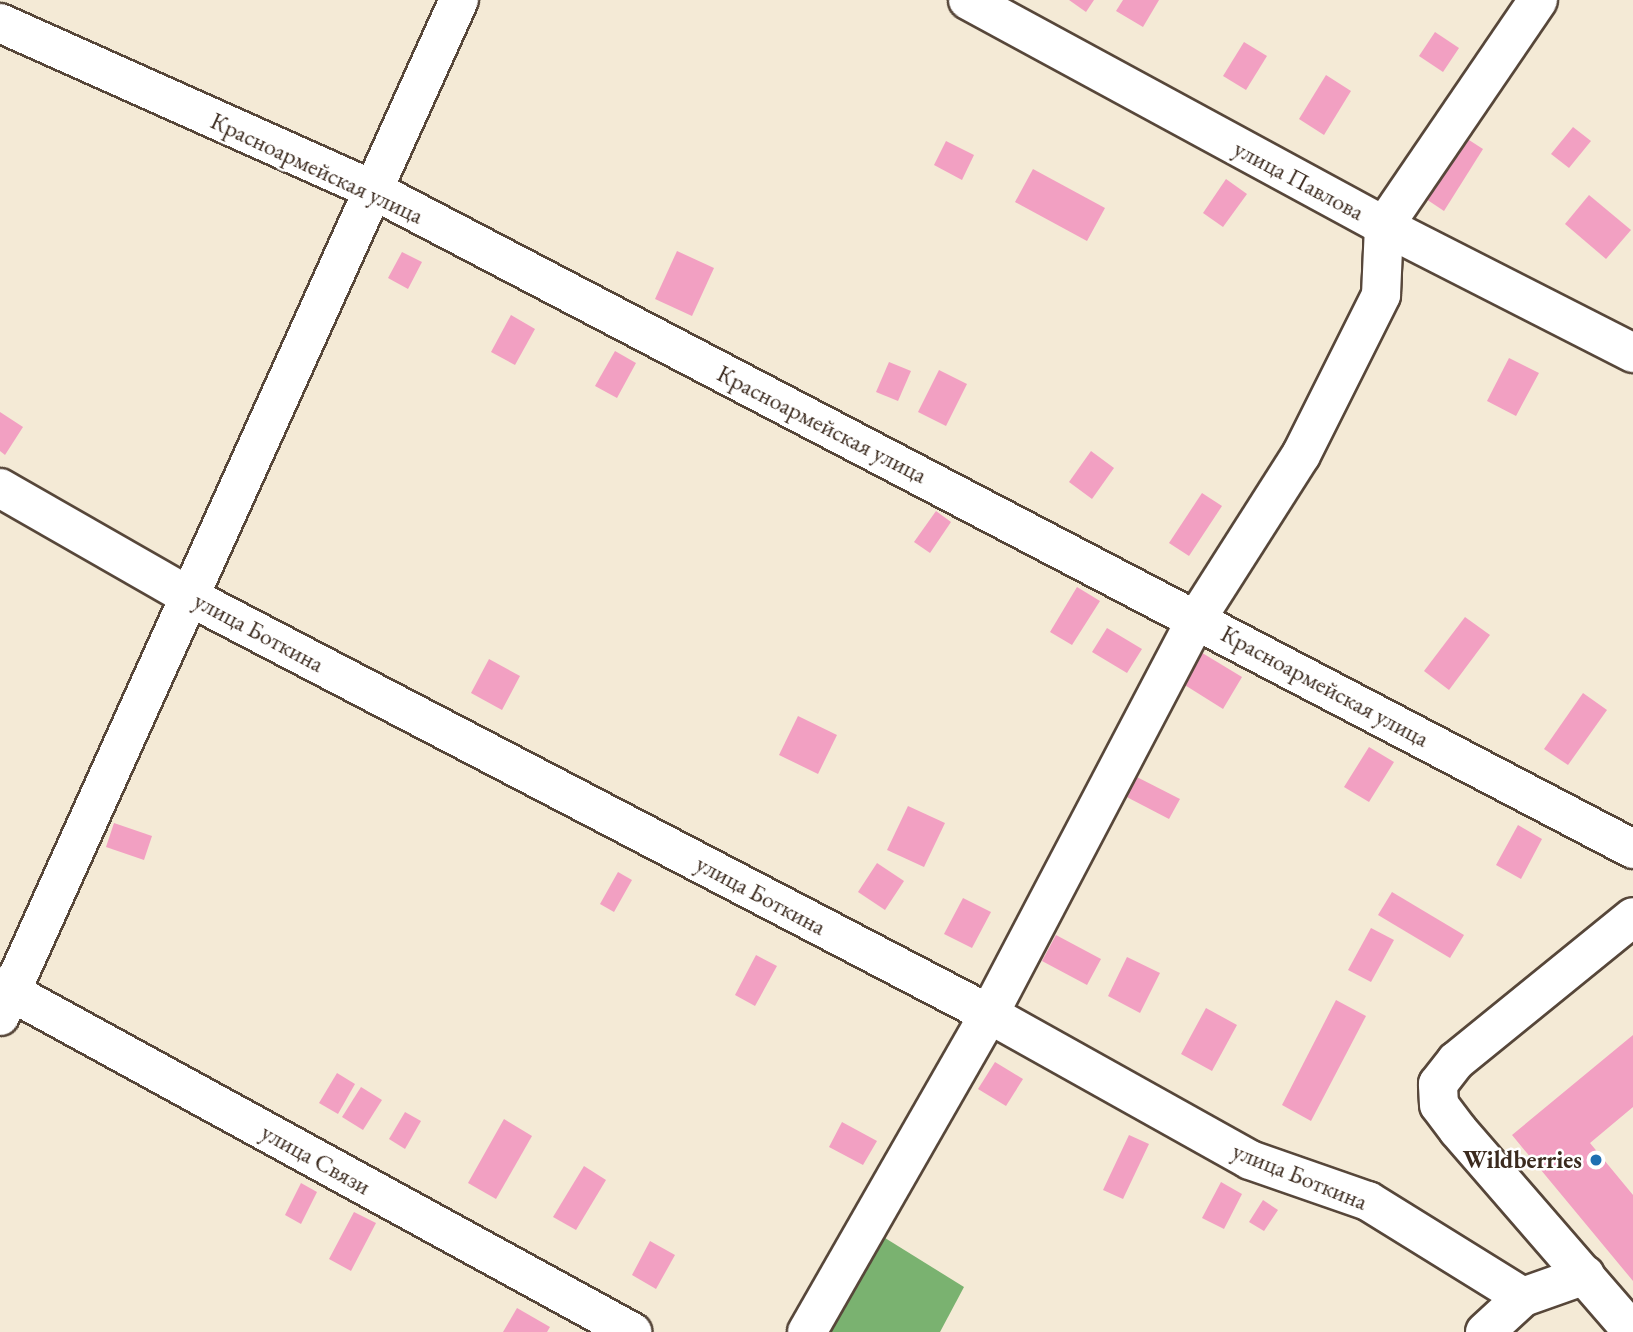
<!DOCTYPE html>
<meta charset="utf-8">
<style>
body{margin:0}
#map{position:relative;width:1633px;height:1332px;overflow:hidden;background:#f4ead6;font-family:"EB Garamond",serif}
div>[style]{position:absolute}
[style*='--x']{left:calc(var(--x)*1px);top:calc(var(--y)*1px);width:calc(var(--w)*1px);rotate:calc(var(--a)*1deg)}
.forest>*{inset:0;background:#7ab270}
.building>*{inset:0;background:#f2a0c2}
.roads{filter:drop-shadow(2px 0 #57473a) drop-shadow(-2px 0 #57473a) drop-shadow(0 2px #57473a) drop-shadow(0 -2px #57473a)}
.minor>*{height:38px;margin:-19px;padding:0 19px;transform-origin:19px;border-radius:19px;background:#fff}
.dots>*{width:19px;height:19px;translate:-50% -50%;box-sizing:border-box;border:4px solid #fff;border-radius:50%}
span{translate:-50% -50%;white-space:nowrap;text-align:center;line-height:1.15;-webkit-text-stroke:5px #fff;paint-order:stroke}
.street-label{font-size:24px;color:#3b2a1e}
.poi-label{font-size:24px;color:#3b2a1e;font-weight:700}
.right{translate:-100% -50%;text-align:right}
</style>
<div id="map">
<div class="forest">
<div style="clip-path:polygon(877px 1233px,964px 1287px,940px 1332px,824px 1332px)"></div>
</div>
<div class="building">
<div style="clip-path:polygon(1069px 0,1094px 0,1086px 12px)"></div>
<div style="clip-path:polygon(1123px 0,1159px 0,1143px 27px,1116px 11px)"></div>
<div style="clip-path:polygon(1435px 32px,1459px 48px,1443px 72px,1419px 56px)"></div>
<div style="clip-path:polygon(1244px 42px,1267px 56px,1246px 90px,1223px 76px)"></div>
<div style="clip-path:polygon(1326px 75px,1351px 91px,1324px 135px,1299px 119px)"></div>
<div style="clip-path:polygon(1573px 127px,1591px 141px,1569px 168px,1551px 154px)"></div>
<div style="clip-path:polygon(1455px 131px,1483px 149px,1444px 211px,1417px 193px)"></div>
<div style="clip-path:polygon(946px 141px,974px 155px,962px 180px,934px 165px)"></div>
<div style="clip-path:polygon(1033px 169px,1105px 208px,1087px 241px,1015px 202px)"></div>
<div style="clip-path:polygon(1226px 179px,1247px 194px,1223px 227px,1203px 213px)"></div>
<div style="clip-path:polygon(1589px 195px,1631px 230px,1606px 259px,1565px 224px)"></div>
<div style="clip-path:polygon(677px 251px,714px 268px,692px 316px,655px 299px)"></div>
<div style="clip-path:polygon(402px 252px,422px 262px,408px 289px,388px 278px)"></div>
<div style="clip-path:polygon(511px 315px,535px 329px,515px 365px,491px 352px)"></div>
<div style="clip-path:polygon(615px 351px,636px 363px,617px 398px,595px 386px)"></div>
<div style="clip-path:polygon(1509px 358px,1539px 373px,1516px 416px,1487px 401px)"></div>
<div style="clip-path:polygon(889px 362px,911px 371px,898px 401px,876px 392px)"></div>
<div style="clip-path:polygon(939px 370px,967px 384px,946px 426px,918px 412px)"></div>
<div style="clip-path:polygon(0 412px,23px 427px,5px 455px,0 451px)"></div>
<div style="clip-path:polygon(1091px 451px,1114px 468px,1092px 499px,1069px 482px)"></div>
<div style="clip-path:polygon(1202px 493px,1222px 506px,1189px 556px,1169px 543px)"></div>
<div style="clip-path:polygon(936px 511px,951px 522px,930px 553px,914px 542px)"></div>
<div style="clip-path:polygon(1077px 587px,1100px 601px,1072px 645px,1050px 632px)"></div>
<div style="clip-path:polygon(1465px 617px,1490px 635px,1449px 690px,1424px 671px)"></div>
<div style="clip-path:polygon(1107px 628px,1142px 649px,1127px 673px,1092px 652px)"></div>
<div style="clip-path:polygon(1199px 651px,1242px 677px,1223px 709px,1180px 682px)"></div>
<div style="clip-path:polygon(489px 659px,520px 676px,502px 710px,471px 693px)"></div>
<div style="clip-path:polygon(1583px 693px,1607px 710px,1568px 765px,1544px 749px)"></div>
<div style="clip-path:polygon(798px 716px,837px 735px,818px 774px,779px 755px)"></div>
<div style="clip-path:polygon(1369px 747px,1394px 762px,1369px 802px,1344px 787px)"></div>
<div style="clip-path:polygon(1129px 773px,1180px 799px,1169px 819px,1119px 793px)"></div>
<div style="clip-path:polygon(908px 806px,945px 823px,924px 867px,887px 850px)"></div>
<div style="clip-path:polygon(114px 823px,152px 836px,144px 860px,106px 847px)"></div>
<div style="clip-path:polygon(1518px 825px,1542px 839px,1521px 879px,1496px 865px)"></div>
<div style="clip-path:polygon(877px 863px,904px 881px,885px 910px,858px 892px)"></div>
<div style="clip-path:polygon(618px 872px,632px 880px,614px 912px,600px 904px)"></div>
<div style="clip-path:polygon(1392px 892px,1464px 935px,1450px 958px,1378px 915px)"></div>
<div style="clip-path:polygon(963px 898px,991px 912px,972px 948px,944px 934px)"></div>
<div style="clip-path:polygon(1371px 928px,1394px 940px,1371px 982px,1348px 970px)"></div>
<div style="clip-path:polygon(1056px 935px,1101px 959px,1087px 985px,1042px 961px)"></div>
<div style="clip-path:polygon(756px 955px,777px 966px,755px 1006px,735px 995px)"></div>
<div style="clip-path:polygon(1127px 957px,1160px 973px,1140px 1013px,1108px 996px)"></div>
<div style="clip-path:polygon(1336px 1000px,1366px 1016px,1311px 1121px,1282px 1105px)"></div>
<div style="clip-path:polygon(1206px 1008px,1237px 1025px,1212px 1071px,1181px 1054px)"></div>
<div style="clip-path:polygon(1633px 1035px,1633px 1107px,1590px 1143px,1633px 1195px,1633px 1281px,1512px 1135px)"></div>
<div style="clip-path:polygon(995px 1062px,1023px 1079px,1006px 1106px,978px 1089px)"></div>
<div style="clip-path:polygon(337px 1073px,355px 1084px,338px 1114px,319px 1103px)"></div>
<div style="clip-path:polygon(361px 1087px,382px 1100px,363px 1130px,342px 1117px)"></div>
<div style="clip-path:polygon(405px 1112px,421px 1121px,405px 1149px,389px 1139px)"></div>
<div style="clip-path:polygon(504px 1119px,532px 1136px,496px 1199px,468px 1183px)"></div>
<div style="clip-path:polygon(842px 1122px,877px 1141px,863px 1165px,829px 1147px)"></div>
<div style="clip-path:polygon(1129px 1135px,1149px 1144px,1123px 1199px,1103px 1190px)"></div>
<div style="clip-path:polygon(584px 1166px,606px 1180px,576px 1230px,553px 1217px)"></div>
<div style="clip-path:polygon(1221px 1182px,1242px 1194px,1224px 1229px,1202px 1218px)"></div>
<div style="clip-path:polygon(301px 1183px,317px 1192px,301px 1224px,285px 1215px)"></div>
<div style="clip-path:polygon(1263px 1200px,1278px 1210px,1264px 1231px,1249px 1222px)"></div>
<div style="clip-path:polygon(354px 1212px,376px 1223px,351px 1271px,329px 1259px)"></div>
<div style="clip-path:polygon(650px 1241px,675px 1255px,656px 1289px,632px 1275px)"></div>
<div style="clip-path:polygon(517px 1308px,550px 1327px,547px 1332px,503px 1332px)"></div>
</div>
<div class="roads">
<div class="minor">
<div style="--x:968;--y:0;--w:473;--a:28.5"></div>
<div style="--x:1384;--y:226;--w:280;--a:27"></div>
<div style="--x:0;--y:23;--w:411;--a:24.1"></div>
<div style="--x:375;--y:191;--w:1420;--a:27.61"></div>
<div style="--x:0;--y:488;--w:221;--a:29.8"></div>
<div style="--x:192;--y:598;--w:899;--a:27.56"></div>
<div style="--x:989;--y:1014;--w:299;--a:29.2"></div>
<div style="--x:1250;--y:1160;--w:125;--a:19.2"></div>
<div style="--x:1368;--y:1201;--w:182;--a:31.8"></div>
<div style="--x:0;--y:986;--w:721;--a:28.7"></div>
<div style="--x:0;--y:1016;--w:1115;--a:-65.69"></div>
<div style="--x:807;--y:1332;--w:366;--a:-60.2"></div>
<div style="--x:989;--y:1014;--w:447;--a:-62.3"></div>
<div style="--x:1197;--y:618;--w:193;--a:-57.5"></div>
<div style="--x:1301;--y:455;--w:179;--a:-63.4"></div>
<div style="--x:1381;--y:295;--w:69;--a:-87.5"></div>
<div style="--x:1384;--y:226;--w:273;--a:-55.7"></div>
<div style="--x:1485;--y:1332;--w:52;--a:-42.6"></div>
<div style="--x:1523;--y:1297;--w:66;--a:-19.5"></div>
<div style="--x:1633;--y:1332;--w:267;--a:-130.9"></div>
<div style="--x:1458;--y:1130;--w:31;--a:-127"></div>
<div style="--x:1439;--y:1105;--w:21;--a:-93"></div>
<div style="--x:1438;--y:1084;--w:29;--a:-52"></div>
<div style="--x:1456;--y:1061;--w:228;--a:-39.1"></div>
</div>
</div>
<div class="dots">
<div style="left:1596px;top:1160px;background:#1f6fb2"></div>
</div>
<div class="street-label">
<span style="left:317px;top:168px;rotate:25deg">Красноармейская улица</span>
<span style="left:1299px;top:180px;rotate:28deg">улица Павлова</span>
<span style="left:822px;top:424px;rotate:27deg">Красноармейская улица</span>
<span style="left:259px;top:632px;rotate:28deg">улица Боткина</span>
<span style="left:1325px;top:686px;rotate:28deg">Красноармейская улица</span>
<span style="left:761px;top:895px;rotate:28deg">улица Боткина</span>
<span style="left:316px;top:1159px;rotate:29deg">улица Связи</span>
<span style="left:1300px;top:1176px;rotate:22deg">улица Боткина</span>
</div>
<div class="poi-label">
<span class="right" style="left:1582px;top:1160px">Wildberries</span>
</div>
</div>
